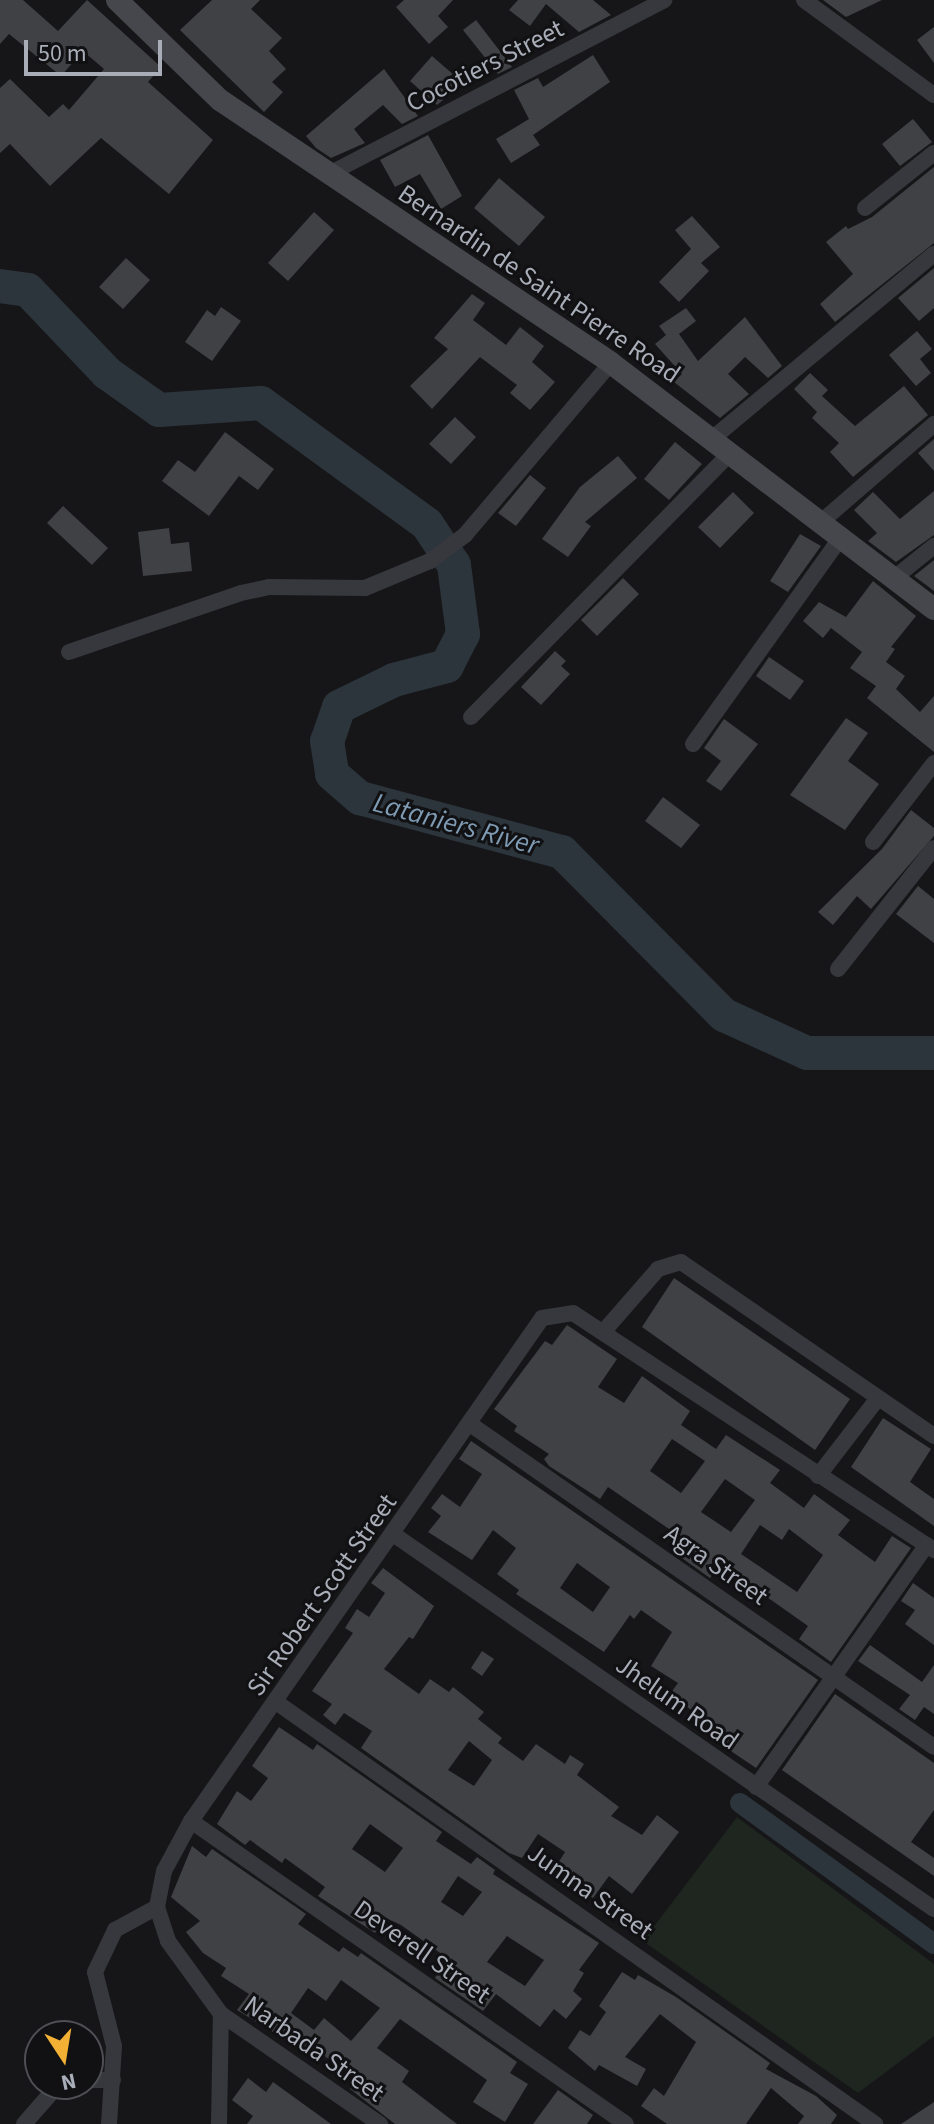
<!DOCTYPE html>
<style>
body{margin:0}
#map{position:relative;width:934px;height:2124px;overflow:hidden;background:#161618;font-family:"Source Sans 3",sans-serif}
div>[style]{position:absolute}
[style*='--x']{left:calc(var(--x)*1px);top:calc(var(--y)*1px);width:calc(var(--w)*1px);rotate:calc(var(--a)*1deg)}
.green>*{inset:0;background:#1e261f}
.canal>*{height:20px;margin:-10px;padding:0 10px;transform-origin:10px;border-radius:10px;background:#2c353c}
.river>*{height:34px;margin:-17px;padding:0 17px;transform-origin:17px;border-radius:17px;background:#2c353c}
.building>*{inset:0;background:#404145}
.minor>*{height:16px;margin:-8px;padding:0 8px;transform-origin:8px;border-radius:8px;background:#37383d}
.secondary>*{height:22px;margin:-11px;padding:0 11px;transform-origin:11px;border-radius:11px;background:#45474d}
span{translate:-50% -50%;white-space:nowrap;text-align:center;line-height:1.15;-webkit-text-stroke:6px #111113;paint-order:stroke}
.street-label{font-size:26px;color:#a8adb8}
.water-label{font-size:28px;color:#7f9bb3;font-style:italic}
.north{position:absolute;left:24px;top:2020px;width:80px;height:80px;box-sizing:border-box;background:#111113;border:2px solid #4d4f55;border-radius:50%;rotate:168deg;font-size:22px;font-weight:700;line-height:32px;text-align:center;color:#a8adb8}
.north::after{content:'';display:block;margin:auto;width:28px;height:36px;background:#f2b134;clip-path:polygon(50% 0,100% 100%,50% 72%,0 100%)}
.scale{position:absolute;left:24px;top:40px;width:138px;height:36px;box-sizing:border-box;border:4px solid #a8adb8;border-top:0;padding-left:10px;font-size:24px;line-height:28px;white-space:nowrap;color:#a8adb8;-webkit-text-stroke:6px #111113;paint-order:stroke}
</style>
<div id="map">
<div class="green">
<div style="clip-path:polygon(737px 1817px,934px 1964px,934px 2036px,858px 2093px,643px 1941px)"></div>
</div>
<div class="canal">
<div style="--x:740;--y:1803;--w:240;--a:36"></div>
</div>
<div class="river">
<div style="--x:0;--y:286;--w:28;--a:8"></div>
<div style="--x:28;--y:290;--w:115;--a:46.4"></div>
<div style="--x:107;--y:373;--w:64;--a:35.4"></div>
<div style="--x:159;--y:410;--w:102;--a:-3.9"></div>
<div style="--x:261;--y:403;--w:205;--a:36.1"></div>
<div style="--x:427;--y:524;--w:49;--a:56.6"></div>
<div style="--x:454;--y:565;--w:70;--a:82.6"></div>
<div style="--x:463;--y:634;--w:36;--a:117"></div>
<div style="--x:447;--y:666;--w:55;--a:165.2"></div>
<div style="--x:394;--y:680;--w:61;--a:153.9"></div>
<div style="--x:339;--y:707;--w:36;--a:109"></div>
<div style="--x:327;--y:741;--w:33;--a:81"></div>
<div style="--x:332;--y:774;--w:37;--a:41"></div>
<div style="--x:360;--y:798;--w:209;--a:15"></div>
<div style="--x:562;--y:852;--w:230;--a:45.2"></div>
<div style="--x:724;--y:1015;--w:91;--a:24.6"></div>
<div style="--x:807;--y:1053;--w:127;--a:0"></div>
</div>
<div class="building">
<div style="clip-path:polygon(0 0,23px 0,58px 31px,87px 0,161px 67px,148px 82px,213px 140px,169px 194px,101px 138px,50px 186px,10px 144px,0 153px,0 88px,10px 79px,49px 117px,63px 104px,69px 110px,104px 69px,83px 51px,61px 76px,9px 34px,0 44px)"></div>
<div style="clip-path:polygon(212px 0,260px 0,251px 9px,282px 38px,269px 51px,286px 69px,272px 82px,283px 92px,264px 112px,180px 30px)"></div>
<div style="clip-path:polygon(404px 0,453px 0,438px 16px,448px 27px,429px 44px,396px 7px)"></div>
<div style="clip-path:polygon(518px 0,593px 0,611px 15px,579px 32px,546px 4px,530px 26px,509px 10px)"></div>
<div style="clip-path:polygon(823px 0,882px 0,846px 17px)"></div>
<div style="clip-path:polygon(476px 20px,506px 59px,512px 67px,498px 74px,463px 30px)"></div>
<div style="clip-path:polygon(934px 27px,934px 63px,917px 40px)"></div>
<div style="clip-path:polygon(593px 55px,610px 82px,533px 135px,540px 145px,511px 163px,496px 139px,529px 119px,514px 90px,538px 78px,543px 87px)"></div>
<div style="clip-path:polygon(432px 56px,463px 83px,437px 105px,410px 81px)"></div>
<div style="clip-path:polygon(384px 69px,418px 116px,402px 124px,383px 105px,354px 129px,365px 143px,331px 158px,316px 148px,306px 136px)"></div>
<div style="clip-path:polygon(913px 119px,932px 142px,900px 166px,882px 144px)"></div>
<div style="clip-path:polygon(428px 135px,462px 196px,441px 209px,420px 174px,395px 187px,380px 160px)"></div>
<div style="clip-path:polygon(934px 167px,934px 243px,835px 322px,820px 304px,853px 274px,826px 242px,846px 226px,848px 229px,872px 217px)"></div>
<div style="clip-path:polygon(499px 178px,545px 217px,519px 246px,474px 208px)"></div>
<div style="clip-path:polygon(314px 212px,334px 230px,288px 281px,268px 263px)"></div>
<div style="clip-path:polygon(692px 216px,720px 247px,701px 263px,709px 271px,679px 302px,659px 282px,691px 249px,675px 230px)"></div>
<div style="clip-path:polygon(126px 258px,150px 280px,123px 309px,99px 287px)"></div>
<div style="clip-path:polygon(934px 268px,934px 308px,919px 321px,898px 298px)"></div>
<div style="clip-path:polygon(472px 294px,485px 303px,473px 320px,506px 345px,520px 327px,544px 346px,532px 362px,555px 382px,530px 410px,510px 393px,517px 385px,480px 357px,432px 409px,410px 386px,448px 349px,434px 338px)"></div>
<div style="clip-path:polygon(221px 307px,241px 321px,212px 361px,185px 342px,207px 310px,215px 316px)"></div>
<div style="clip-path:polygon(686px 308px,696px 321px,679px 334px,698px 361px,745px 317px,782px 366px,768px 378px,745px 357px,728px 374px,749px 394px,720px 418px,674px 382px,682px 374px,655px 344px,666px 335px,659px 326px)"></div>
<div style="clip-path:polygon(917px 331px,932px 349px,920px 359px,931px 373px,916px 386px,889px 355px)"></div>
<div style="clip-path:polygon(810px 373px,828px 390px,822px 396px,855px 426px,904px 386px,928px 415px,853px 477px,830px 452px,839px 443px,812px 418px,817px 412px,794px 389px)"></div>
<div style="clip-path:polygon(455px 417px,476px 437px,451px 464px,429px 444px)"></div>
<div style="clip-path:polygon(225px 432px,274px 469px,258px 490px,239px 476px,209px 516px,162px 481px,178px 460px,195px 472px)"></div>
<div style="clip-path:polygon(934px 439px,934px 471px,918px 453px)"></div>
<div style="clip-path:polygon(675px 442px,702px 464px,669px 500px,644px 479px)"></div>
<div style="clip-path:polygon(618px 456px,637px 478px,585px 522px,591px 526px,568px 557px,542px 539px,580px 487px)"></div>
<div style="clip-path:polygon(530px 475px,546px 488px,516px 526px,498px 513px)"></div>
<div style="clip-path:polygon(934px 491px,934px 535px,896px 562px,868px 541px,877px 533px,854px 510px,873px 492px,900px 519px)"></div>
<div style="clip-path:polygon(733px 492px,754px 513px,720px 548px,698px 527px)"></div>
<div style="clip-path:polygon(63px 506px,108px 548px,92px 565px,47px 523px)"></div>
<div style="clip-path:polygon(169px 528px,171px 544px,189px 542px,192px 571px,143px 576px,138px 532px)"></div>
<div style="clip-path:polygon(800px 534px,821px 546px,788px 592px,770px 581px)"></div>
<div style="clip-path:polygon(934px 560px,934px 591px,914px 576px)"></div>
<div style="clip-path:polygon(623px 578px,639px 594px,597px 636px,581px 620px)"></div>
<div style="clip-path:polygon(873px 581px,916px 616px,891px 647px,895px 649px,886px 662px,905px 676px,896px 689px,920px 712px,934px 696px,934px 752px,867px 698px,876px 686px,850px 668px,862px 652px,831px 628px,823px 638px,803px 621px,819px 602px,846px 617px)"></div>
<div style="clip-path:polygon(555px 651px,566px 661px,561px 666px,570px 674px,541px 705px,521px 687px)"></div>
<div style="clip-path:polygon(769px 657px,804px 681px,790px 700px,756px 676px)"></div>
<div style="clip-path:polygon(846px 718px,868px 733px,848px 761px,879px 784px,845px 830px,790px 795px)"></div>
<div style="clip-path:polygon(724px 719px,758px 744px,721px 791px,706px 781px,721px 761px,704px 748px)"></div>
<div style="clip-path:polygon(663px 797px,700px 825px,681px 848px,645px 821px)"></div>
<div style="clip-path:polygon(911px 810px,934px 828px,934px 836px,871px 909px,857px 896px,833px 925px,818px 912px,882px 849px)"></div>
<div style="clip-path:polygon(918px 886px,934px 899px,934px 943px,896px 914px)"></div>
<div style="clip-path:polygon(674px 1278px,850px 1399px,815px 1450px,642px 1327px)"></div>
<div style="clip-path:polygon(evenodd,567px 1325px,617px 1359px,598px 1387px,624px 1403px,642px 1376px,690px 1411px,681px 1425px,716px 1449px,726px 1435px,780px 1470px,770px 1483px,804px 1508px,814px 1494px,850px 1520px,838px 1535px,875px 1562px,892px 1536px,911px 1548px,831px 1662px,799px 1639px,808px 1626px,720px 1564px,710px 1578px,675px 1553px,685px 1540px,608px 1487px,600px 1499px,549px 1466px,544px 1459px,549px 1454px,514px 1431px,517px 1426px,494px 1409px,545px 1341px,552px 1345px,567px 1325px,672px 1439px,705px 1461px,681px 1493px,650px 1471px,672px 1439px,567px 1325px,725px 1479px,755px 1500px,731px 1532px,701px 1512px,725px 1479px,567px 1325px,760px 1525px,782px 1540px,789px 1529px,823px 1555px,797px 1592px,741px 1554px,760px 1525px)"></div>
<div style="clip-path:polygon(883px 1418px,931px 1449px,910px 1482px,934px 1499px,934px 1526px,851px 1467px)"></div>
<div style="clip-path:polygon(evenodd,471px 1441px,818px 1680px,756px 1768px,722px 1745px,729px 1735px,669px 1695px,678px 1683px,651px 1666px,672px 1632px,641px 1610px,634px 1619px,630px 1615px,604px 1652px,516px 1594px,519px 1590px,497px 1574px,516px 1548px,493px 1530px,472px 1560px,428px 1532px,441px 1516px,431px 1508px,442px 1494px,460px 1507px,482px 1474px,459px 1459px,471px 1441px,577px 1563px,610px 1587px,593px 1612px,560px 1588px,577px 1563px)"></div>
<div style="clip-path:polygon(evenodd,383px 1568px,434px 1606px,413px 1639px,409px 1637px,384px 1669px,419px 1694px,430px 1679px,449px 1692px,453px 1687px,484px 1712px,478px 1719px,502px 1738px,498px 1743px,523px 1761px,536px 1744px,565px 1764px,570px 1755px,584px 1764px,577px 1775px,619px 1807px,611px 1816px,642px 1835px,657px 1815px,679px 1832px,632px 1894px,609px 1876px,593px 1898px,552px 1873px,565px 1852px,538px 1834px,522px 1858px,509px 1853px,361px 1748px,372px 1731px,344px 1713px,335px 1725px,323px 1715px,332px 1704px,312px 1691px,353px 1633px,345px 1628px,357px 1609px,369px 1617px,385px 1593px,371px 1583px,383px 1568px,469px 1741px,492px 1760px,474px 1786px,448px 1770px,469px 1741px)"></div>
<div style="clip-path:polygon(913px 1583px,934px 1598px,934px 1645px,905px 1624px,915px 1610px,901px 1601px)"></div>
<div style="clip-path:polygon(870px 1645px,922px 1682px,934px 1665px,934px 1714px,924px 1707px,915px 1720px,899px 1709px,910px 1695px,858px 1661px)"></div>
<div style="clip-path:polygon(482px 1651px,494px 1659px,482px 1676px,471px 1668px)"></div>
<div style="clip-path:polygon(835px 1694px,934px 1763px,934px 1810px,911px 1842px,934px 1858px,934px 1876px,782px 1770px)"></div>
<div style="clip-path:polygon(evenodd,279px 1727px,313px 1750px,317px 1744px,442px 1832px,436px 1841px,471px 1864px,477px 1857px,495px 1870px,493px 1874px,599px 1943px,579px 1970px,584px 1973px,573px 1991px,582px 1999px,566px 2019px,554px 2009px,540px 2027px,496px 1994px,483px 2011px,435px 1978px,445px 1961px,443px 1955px,401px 1925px,386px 1918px,375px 1933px,318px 1896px,325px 1887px,285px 1858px,282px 1863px,250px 1840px,245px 1845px,217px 1824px,237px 1791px,251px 1801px,268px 1778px,252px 1766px,279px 1727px,370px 1824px,403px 1848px,385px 1872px,352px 1849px,370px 1824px,279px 1727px,458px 1876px,482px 1892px,463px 1916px,441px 1902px,458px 1876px,279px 1727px,507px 1936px,544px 1960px,525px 1986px,487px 1962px,507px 1936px)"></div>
<div style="clip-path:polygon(evenodd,192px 1846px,206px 1857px,212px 1849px,306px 1914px,298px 1924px,339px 1952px,343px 1947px,358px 1957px,361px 1953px,517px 2062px,510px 2073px,528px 2084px,505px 2122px,473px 2102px,487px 2080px,400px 2019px,377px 2048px,409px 2071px,402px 2082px,457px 2124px,395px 2124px,350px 2089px,356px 2080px,335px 2063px,309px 2046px,305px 2052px,237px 2010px,249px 1994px,221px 1976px,226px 1968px,203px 1953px,186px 1932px,200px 1921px,171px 1897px,192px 1846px,341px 1980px,380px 2008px,351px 2041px,324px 2018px,314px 2030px,291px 2013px,308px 1988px,326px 2001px,341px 1980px)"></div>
<div style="clip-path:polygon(622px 1972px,635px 1980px,638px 1975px,676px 1997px,770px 2063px,766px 2069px,816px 2096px,837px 2115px,831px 2124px,798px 2124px,804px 2116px,771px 2088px,746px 2124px,667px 2124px,641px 2106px,654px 2088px,664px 2096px,696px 2042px,660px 2014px,625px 2057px,646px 2069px,637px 2086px,599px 2065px,595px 2071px,568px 2048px,580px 2030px,590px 2036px,606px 2012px,599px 2006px)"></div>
<div style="clip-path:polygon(248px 2078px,266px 2092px,273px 2082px,331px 2124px,247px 2124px,253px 2116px,232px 2100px)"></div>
<div style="clip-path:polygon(558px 2090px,593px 2115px,587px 2124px,533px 2124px)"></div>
<div style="clip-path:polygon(934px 2102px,934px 2124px,901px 2124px)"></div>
</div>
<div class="minor">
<div style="--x:804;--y:0;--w:161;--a:36.2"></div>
<div style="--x:327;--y:175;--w:380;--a:-27.4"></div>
<div style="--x:865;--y:208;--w:88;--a:-38.6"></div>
<div style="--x:713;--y:438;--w:288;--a:-39.8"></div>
<div style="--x:821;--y:522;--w:150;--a:-40.9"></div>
<div style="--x:893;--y:579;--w:53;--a:-38.8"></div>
<div style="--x:69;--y:652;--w:182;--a:-18.9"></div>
<div style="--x:241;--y:593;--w:29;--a:-12"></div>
<div style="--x:269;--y:587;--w:96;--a:0.6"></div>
<div style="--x:365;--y:588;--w:70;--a:-22.6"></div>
<div style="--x:430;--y:561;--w:44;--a:-36.6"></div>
<div style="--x:465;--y:535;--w:226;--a:-49.7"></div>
<div style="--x:471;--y:717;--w:371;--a:-45.5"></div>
<div style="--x:693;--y:744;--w:254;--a:-54.4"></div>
<div style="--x:873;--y:842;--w:100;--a:-52.3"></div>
<div style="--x:838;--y:969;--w:154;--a:-51.6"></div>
<div style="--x:604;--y:1331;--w:82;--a:-48.9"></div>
<div style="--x:658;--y:1269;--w:24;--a:-17"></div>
<div style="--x:681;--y:1262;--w:307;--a:34.5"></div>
<div style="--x:470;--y:1424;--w:565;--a:34.84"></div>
<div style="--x:818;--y:1476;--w:98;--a:-52.4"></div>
<div style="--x:393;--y:1534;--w:658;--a:34.73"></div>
<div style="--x:276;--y:1702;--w:733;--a:35.16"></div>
<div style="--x:756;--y:1787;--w:296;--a:-54.8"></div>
<div style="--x:191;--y:1821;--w:530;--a:34.86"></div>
<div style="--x:88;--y:2080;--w:25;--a:0"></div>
<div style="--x:24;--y:2124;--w:53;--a:-48.8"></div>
<div style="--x:109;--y:2124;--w:78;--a:-86.3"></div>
<div style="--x:114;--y:2046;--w:76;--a:-104.4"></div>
<div style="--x:95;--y:1972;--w:47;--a:-64.5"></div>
<div style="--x:115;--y:1930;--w:48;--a:-28.7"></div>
<div style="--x:219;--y:2124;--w:110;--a:-89"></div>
<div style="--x:380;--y:2124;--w:193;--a:-145.3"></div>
<div style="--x:221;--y:2014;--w:90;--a:-126"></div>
<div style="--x:168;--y:1941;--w:36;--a:-108"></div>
<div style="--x:157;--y:1907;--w:37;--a:-79"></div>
<div style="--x:164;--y:1871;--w:57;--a:-61.6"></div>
<div style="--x:191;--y:1821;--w:613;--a:-55.09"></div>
<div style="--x:542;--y:1318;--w:31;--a:-9"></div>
<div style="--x:573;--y:1313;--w:432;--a:33.3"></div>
</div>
<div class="secondary">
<div style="--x:117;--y:0;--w:144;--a:44.2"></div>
<div style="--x:220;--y:100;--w:471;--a:33.9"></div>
<div style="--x:611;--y:363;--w:406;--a:37.3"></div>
</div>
<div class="street-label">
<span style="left:485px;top:66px;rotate:-27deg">Cocotiers Street</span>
<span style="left:539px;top:284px;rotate:34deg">Bernardin de Saint Pierre Road</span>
<span style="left:716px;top:1565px;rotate:35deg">Agra Street</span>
<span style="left:322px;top:1595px;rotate:-55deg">Sir Robert Scott Street</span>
<span style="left:677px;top:1703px;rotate:35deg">Jhelum Road</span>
<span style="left:590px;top:1892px;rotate:35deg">Jumna Street</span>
<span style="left:422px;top:1952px;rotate:35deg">Deverell Street</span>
<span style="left:314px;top:2049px;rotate:35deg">Narbada Street</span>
</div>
<div class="water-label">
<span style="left:456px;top:824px;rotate:15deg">Lataniers River</span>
</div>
<div class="north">N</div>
<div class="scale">50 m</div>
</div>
